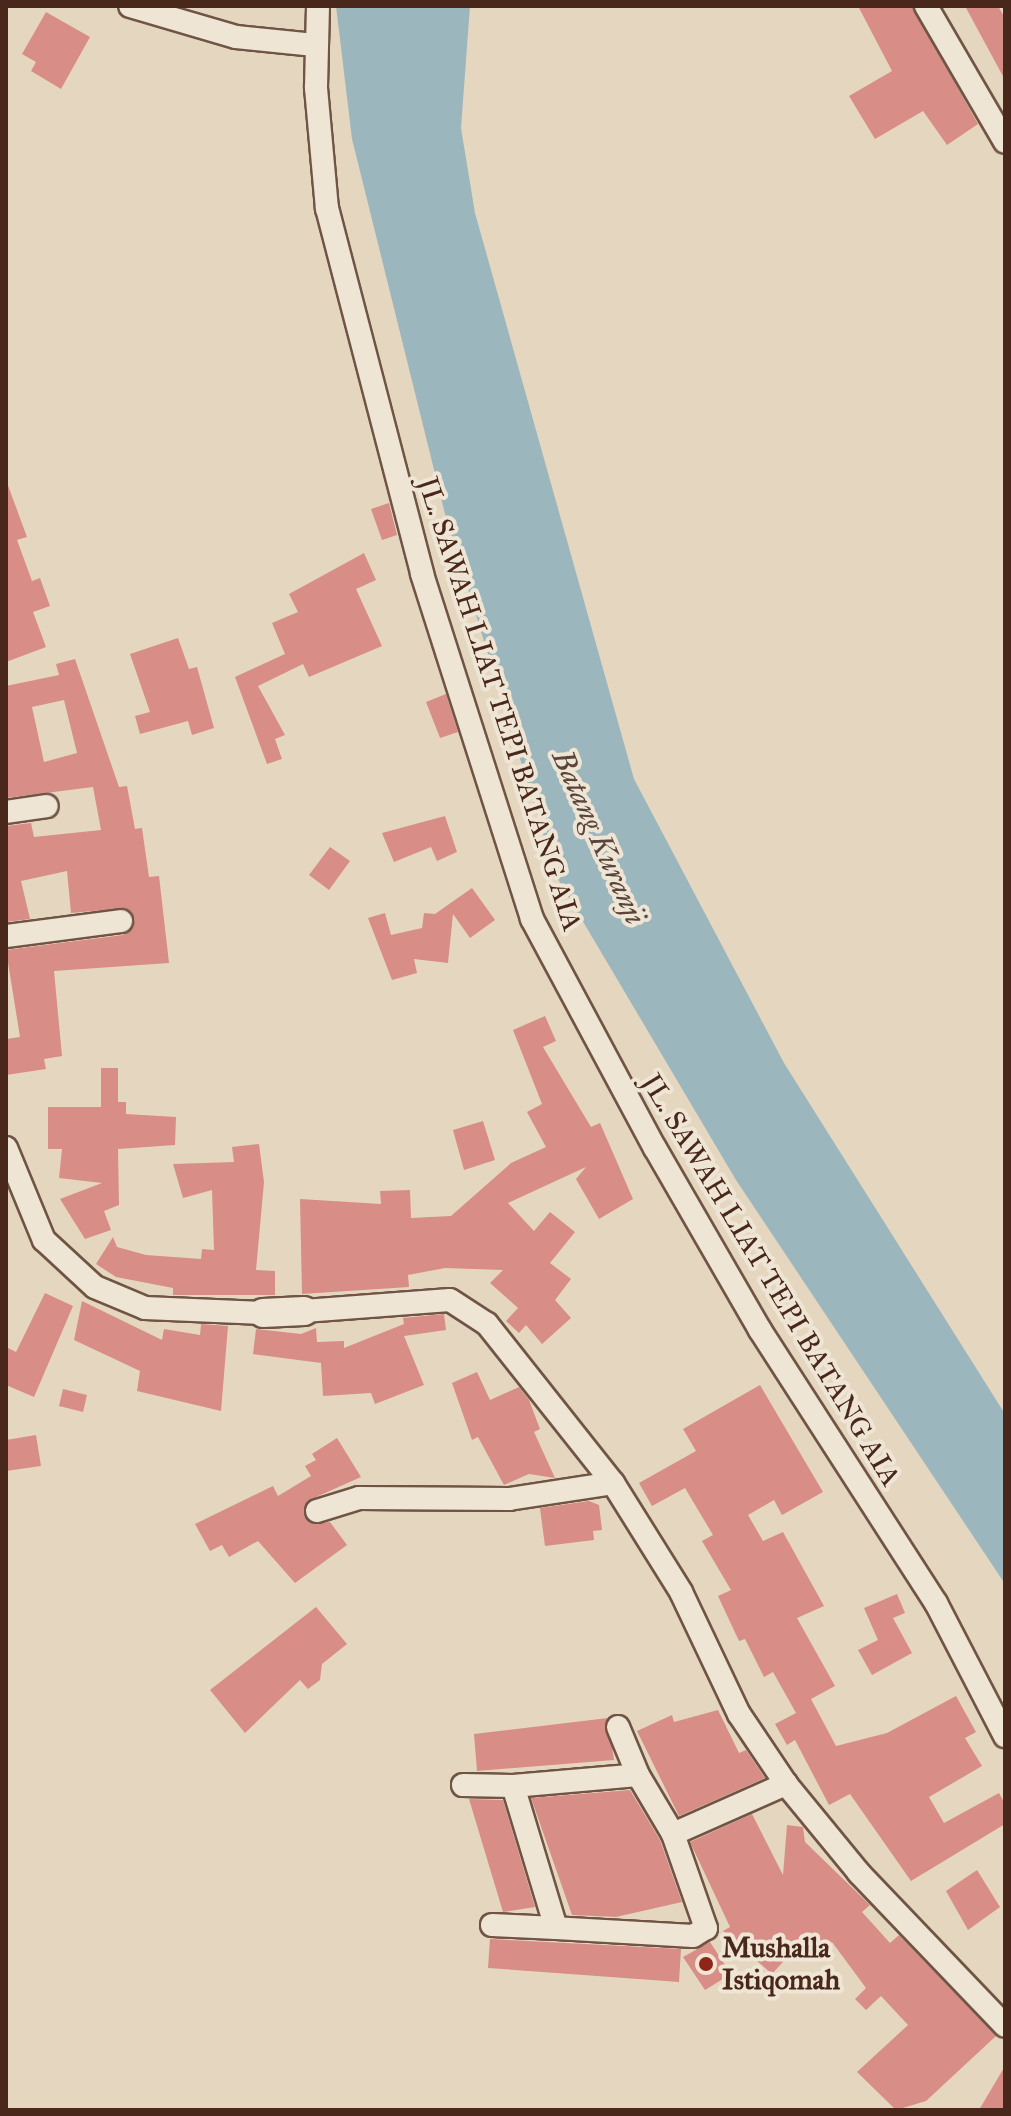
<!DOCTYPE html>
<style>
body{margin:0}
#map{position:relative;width:1011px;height:2116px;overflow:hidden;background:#e5d7bf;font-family:"IM FELL Great Primer",serif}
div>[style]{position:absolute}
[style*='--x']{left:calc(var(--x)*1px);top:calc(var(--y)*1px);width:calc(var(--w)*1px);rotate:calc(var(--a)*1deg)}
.water>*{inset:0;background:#9cb6be}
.building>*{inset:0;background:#d88d87}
.roads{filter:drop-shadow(2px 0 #705444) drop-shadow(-2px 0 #705444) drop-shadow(0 2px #705444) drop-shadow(0 -2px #705444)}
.minor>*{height:22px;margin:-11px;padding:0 11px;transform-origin:11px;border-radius:11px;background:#eee5d5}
.tertiary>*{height:28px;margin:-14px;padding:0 14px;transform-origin:14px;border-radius:14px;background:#eee5d5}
.dots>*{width:22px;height:22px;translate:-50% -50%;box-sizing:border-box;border:4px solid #eee5d5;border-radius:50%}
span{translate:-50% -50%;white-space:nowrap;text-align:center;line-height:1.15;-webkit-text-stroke:8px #eee5d5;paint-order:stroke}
.street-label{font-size:28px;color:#49281b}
.poi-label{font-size:28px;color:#49281b;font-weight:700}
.left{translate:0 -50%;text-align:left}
.water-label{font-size:30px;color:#5a443c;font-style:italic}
.frame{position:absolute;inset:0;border:8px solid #49281b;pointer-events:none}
</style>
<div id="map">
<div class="water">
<div style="clip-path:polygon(336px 6px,470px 6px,461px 128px,475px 213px,634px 779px,784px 1063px,1005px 1414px,1005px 1584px,736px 1180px,556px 876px,445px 514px,352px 139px)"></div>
</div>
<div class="building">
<div style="clip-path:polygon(858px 6px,912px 6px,978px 124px,947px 145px,923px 111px,875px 139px,849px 96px,892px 71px)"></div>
<div style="clip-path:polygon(965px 6px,998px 6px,1005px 18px,1005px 80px)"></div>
<div style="clip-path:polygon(46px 12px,90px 37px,61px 89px,31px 71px,36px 62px,22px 54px)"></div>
<div style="clip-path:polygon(6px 480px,27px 537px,17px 540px,32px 581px,40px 578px,50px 606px,33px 612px,46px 647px,6px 662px)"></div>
<div style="clip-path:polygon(389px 503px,397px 535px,382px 540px,371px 509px)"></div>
<div style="clip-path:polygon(364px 553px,376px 580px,356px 589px,382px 646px,309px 677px,303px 664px,258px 686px,285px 735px,275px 739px,282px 759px,267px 764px,235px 677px,285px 654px,272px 623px,298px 612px,289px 594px)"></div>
<div style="clip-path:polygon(178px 638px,189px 669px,197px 667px,214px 728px,192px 735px,188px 721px,140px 734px,135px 716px,150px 712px,130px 654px)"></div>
<div style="clip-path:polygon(evenodd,75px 659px,119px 787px,127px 786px,135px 829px,142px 828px,149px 877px,159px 876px,169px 963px,54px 971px,62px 1056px,44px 1059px,46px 1069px,6px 1075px,6px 1039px,20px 1037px,6px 950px,123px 935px,134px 926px,126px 908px,71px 913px,67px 871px,21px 881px,30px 919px,6px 922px,6px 826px,31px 823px,34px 837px,101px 830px,93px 787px,6px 798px,6px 686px,59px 675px,56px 664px,75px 659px,64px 700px,77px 753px,44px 762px,32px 707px,64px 700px)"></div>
<div style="clip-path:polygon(446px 694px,458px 732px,440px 738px,426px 702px)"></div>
<div style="clip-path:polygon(445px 816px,457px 852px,437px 861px,431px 847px,394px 862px,382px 833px)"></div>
<div style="clip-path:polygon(330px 847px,350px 861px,329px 890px,309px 875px)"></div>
<div style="clip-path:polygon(472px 888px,495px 920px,470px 938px,453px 914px,448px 963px,414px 959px,417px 973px,392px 980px,368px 918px,385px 913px,391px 935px,422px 928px,424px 913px,435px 914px)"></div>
<div style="clip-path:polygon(545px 1016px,556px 1041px,543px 1047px,591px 1127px,600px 1123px,633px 1199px,599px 1219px,576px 1179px,586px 1167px,508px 1203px,534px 1231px,550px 1212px,575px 1232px,550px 1263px,571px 1279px,555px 1300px,571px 1318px,542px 1344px,526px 1325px,519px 1333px,506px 1321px,518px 1308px,490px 1283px,503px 1270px,445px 1268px,408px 1275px,409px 1287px,302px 1294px,300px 1199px,381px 1204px,380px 1191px,410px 1190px,411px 1218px,451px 1216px,511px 1163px,546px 1147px,527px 1112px,542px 1104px,513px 1030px)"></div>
<div style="clip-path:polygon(101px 1068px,118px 1068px,118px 1102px,126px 1102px,126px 1114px,176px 1117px,175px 1145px,118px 1149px,119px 1205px,104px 1211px,111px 1230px,85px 1239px,60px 1199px,102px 1183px,59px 1178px,62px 1149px,48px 1149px,48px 1107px,101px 1107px)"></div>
<div style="clip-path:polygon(483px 1121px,495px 1160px,464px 1170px,453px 1130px)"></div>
<div style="clip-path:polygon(259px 1144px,264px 1182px,256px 1270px,275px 1271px,275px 1295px,173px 1295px,173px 1288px,116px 1277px,96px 1264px,113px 1237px,117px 1247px,146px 1255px,201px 1259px,202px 1249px,214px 1250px,212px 1190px,183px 1198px,173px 1164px,234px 1162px,232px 1147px)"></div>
<div style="clip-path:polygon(45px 1293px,73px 1306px,34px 1397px,6px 1385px,6px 1347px,16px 1352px)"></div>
<div style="clip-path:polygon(82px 1301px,162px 1340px,164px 1329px,200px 1335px,201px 1324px,228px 1326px,221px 1411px,137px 1391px,140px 1371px,74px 1340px)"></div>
<div style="clip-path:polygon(444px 1314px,446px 1330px,404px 1336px,424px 1385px,375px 1404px,371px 1393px,323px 1396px,321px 1363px,253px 1354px,256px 1329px,301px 1334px,316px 1328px,317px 1342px,344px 1341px,344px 1348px,404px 1324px,403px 1318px)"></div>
<div style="clip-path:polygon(477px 1372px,490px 1400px,519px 1387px,529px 1400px,540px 1429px,534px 1432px,555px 1478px,529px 1474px,504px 1485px,478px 1437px,472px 1440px,452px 1383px)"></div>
<div style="clip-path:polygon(760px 1385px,823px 1492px,782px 1515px,774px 1500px,748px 1515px,763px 1541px,783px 1532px,824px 1606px,797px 1618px,835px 1686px,811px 1699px,836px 1746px,887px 1733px,956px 1696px,976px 1732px,965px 1738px,982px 1766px,929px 1797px,944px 1823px,999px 1793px,1005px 1804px,1005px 1824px,911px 1881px,850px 1794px,829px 1805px,795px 1740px,787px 1745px,775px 1724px,796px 1713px,773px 1672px,764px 1677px,745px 1639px,739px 1641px,718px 1596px,731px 1590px,702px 1541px,713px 1535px,685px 1488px,652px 1506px,639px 1483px,696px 1451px,683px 1429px)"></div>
<div style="clip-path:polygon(63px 1389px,87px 1395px,83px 1412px,59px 1406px)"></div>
<div style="clip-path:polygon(36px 1435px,41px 1466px,6px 1471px,6px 1440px)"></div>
<div style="clip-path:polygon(337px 1438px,361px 1477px,307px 1501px,304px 1514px,313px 1524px,330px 1522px,347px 1545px,295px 1583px,258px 1541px,229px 1557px,222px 1545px,210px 1551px,195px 1524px,273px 1486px,278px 1496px,311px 1476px,305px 1466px,316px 1460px,312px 1454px)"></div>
<div style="clip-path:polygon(589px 1501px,599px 1505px,602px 1530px,593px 1531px,594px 1540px,545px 1546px,540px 1508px)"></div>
<div style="clip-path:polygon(897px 1594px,905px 1613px,893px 1618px,912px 1653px,872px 1675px,858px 1650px,878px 1640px,864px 1608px)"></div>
<div style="clip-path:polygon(316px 1607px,347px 1644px,322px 1664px,320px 1680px,308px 1689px,300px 1680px,245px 1733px,210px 1690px)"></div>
<div style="clip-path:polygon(718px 1710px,739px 1753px,746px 1750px,765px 1778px,679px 1816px,637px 1731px,672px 1715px,674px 1722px)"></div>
<div style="clip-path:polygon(608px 1718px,614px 1760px,477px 1771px,474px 1734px)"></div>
<div style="clip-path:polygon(630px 1790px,660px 1840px,682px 1902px,616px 1917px,572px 1915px,531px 1798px)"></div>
<div style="clip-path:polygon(469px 1799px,503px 1800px,535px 1907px,503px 1912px)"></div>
<div style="clip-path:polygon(752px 1814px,783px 1875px,787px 1825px,803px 1827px,805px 1842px,870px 1905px,862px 1912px,890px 1943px,899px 1935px,996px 2036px,926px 2101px,896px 2110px,857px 2072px,908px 2025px,881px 1996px,866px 2010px,855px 1999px,866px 1988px,832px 1942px,826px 1948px,810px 1932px,772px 1974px,723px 1931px,730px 1927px,690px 1842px)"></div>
<div style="clip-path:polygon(977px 1870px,1000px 1907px,968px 1930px,946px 1891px)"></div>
<div style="clip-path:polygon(490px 1939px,681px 1949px,679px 1982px,488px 1968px)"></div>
<div style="clip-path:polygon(710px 1942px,731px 1974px,705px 1990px,683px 1957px)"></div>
<div style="clip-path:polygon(1005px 2066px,1005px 2110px,979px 2110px)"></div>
</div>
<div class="roads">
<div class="minor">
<div style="--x:130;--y:6;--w:110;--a:16.3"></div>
<div style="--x:236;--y:37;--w:79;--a:5.8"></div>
<div style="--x:318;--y:6;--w:82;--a:91.4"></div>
<div style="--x:316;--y:88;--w:121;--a:84.8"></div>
<div style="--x:327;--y:208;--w:378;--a:75.4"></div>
<div style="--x:422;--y:574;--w:362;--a:72.3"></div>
<div style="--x:532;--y:919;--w:260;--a:61.8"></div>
<div style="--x:655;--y:1148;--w:210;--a:60"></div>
<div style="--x:760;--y:1330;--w:325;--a:57.2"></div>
<div style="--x:936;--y:1603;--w:150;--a:62.6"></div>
<div style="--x:926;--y:6;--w:157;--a:59.8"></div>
<div style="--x:6;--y:812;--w:41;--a:-8.3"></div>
<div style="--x:6;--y:936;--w:116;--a:-7.4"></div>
<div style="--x:6;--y:1148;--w:100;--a:67.6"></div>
<div style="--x:44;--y:1240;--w:69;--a:42.7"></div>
<div style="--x:95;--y:1287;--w:54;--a:22.8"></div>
<div style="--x:145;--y:1308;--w:118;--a:2.4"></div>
<div style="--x:304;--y:1311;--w:146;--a:-4.3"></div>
<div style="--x:450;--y:1300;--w:44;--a:33"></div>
<div style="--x:487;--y:1324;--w:203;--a:51.6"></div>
<div style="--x:613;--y:1483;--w:128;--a:58"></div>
<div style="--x:681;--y:1592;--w:135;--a:64.6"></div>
<div style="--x:739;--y:1714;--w:84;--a:56.1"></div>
<div style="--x:786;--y:1784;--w:115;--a:50.6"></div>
<div style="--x:859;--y:1873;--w:211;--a:46.3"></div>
<div style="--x:317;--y:1511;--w:44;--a:-17.2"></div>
<div style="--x:359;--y:1498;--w:150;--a:0.4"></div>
<div style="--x:509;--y:1499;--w:105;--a:-8.7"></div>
<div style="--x:618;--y:1727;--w:52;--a:67.4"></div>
<div style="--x:638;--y:1775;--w:69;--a:59.3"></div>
<div style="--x:673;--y:1834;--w:100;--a:70.7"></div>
<div style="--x:706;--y:1928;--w:15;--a:148"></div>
<div style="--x:693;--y:1936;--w:137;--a:-176.7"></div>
<div style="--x:556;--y:1928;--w:148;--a:-106.8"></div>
<div style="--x:513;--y:1786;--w:125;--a:-5"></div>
<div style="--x:463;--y:1785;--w:50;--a:1.1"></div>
<div style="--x:673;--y:1834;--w:124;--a:-23.9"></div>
<div style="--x:492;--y:1925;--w:64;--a:2.7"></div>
</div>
<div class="tertiary">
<div style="--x:263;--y:1313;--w:41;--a:-2.8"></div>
</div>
</div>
<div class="dots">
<div style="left:706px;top:1964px;background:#8f2418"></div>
</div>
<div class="street-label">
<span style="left:500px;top:704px;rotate:72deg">JL. SAWAH LIAT TEPI BATANG AIA</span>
<span style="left:771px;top:1280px;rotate:59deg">JL. SAWAH LIAT TEPI BATANG AIA</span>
</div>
<div class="poi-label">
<span class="left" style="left:722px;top:1964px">Mushalla<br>Istiqomah</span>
</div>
<div class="water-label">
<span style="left:599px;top:837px;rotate:66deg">Batang Kuranji</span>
</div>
<div class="frame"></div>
</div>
